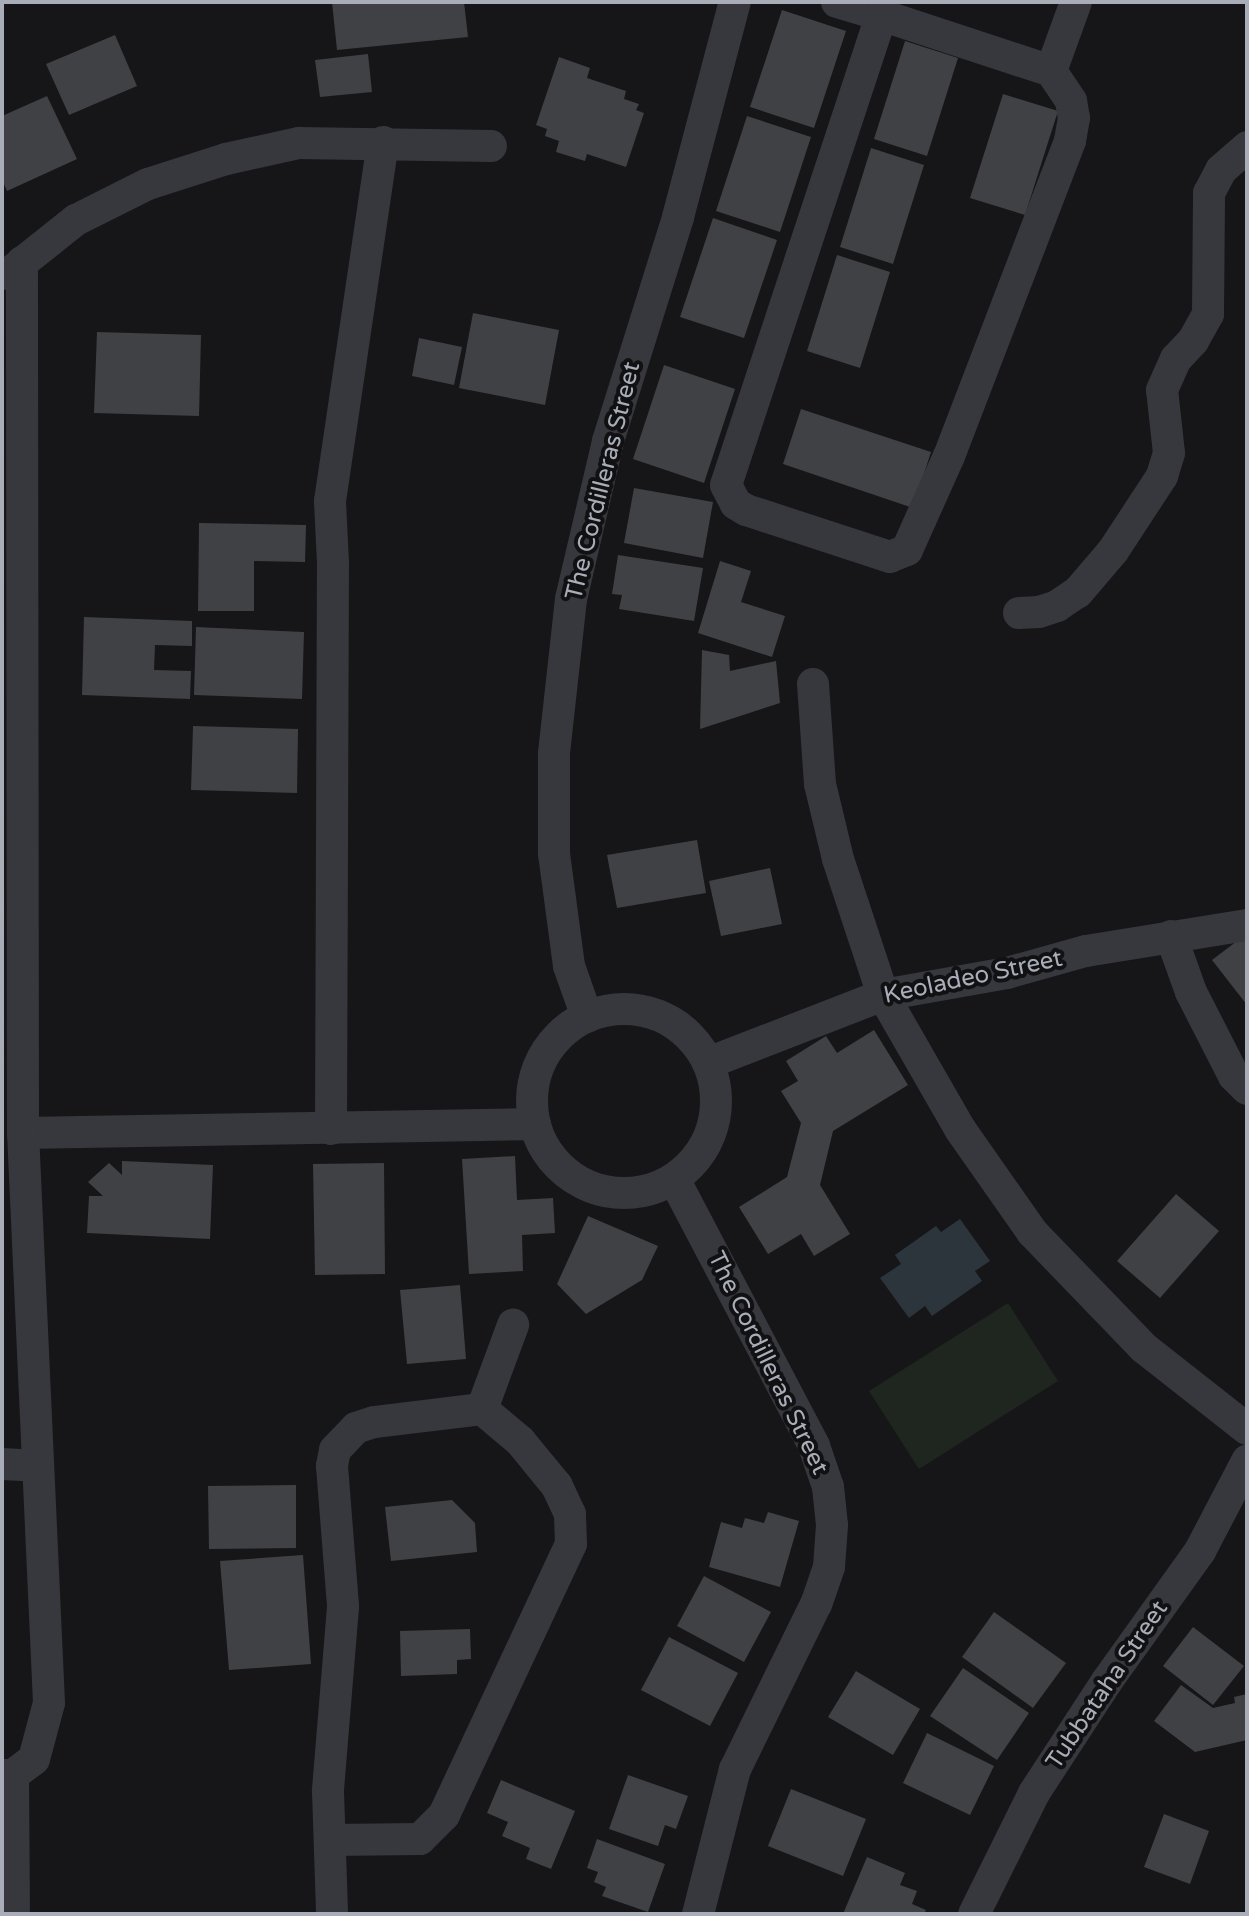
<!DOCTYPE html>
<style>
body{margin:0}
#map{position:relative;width:1249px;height:1916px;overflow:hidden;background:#161618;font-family:"Varela Round",sans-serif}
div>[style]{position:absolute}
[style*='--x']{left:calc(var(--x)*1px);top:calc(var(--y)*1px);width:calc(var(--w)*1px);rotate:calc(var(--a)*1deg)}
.green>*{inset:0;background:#1e261f}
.water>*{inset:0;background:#2c353c}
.building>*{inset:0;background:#404145}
.street>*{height:32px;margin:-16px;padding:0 16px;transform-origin:16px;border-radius:16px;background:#37383d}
.street>.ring{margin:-16px;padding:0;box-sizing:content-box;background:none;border:32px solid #37383d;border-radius:50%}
span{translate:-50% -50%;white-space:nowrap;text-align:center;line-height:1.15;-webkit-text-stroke:8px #111113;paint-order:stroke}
.street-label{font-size:24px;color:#a8adb8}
.frame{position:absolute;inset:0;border:4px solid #a8adb8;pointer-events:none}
</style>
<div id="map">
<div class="green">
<div style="clip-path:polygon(1008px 1303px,1058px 1381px,919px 1469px,869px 1391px)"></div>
</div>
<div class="water">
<div style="clip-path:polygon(960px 1219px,990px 1261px,975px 1271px,982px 1281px,932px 1316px,925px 1306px,909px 1318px,880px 1278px,901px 1264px,895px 1255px,936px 1226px,941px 1232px)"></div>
</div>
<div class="building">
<div style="clip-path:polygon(332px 2px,464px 2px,468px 37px,337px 50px)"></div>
<div style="clip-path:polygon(782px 10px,846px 31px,814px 128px,750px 107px)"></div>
<div style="clip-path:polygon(115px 35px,137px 86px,69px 115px,46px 64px)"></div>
<div style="clip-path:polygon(905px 41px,958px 58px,927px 156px,874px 139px)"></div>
<div style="clip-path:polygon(368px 54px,372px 92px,320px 97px,315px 60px)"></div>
<div style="clip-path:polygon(559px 57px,590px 68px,587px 78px,626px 91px,624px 99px,639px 104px,636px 110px,644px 113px,626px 167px,587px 154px,585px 161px,556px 152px,559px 141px,545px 136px,547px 129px,536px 125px)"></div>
<div style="clip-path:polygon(1003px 94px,1058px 111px,1025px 215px,970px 198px)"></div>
<div style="clip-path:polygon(47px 96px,77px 159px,7px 191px,2px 180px,2px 116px)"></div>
<div style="clip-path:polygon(747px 116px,811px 137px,780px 232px,716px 211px)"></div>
<div style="clip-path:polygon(871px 148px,924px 165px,893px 264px,840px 247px)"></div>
<div style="clip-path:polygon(713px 218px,777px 240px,744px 338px,680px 317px)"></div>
<div style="clip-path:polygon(837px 255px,890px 272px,860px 368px,807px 351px)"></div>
<div style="clip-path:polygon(473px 313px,559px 330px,545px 405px,459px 388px)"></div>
<div style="clip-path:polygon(97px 332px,201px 335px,199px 416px,94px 413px)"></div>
<div style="clip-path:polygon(419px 338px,462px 347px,454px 385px,412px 376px)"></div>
<div style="clip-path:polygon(664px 365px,735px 389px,704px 483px,633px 459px)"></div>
<div style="clip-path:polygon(801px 409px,931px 452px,913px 508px,783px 464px)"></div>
<div style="clip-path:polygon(634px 488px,713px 502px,703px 558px,624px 543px)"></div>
<div style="clip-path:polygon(199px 523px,306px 525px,305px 562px,254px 561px,254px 611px,198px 611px)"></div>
<div style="clip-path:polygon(618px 555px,703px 568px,694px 621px,619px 609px,622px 595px,612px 594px)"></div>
<div style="clip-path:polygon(720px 561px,751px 571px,741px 602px,785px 616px,772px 657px,698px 633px)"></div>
<div style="clip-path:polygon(84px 617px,192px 621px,192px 646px,155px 645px,154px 670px,191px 671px,190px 699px,82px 695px)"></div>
<div style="clip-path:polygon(196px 627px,304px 632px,302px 699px,194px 695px)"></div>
<div style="clip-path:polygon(702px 650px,729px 655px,730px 671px,776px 661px,780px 703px,700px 729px)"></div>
<div style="clip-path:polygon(193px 726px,298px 729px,297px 793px,191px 790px)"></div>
<div style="clip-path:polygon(697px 840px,706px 893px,617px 908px,607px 855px)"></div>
<div style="clip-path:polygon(770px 868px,782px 924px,721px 936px,709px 881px)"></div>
<div style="clip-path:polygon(1245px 935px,1247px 937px,1247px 1005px,1212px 960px)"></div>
<div style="clip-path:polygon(874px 1030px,908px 1085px,833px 1131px,820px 1185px,850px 1234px,814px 1256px,801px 1234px,768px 1254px,739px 1207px,787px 1177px,801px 1123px,781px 1091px,798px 1081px,786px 1061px,826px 1036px,837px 1053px)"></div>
<div style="clip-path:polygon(515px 1156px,517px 1200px,553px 1198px,555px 1233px,522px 1235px,523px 1271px,469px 1274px,462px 1159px)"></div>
<div style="clip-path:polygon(122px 1161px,213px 1165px,210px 1239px,87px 1233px,89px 1196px,103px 1196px,88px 1182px,109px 1163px,122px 1175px)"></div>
<div style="clip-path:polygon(384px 1163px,385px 1274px,315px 1275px,313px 1164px)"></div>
<div style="clip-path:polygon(1176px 1194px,1219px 1231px,1160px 1298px,1117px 1261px)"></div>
<div style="clip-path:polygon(588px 1216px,658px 1246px,642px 1280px,586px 1314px,557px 1284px)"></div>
<div style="clip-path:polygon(460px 1285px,466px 1359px,407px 1364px,400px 1290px)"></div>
<div style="clip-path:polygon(296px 1485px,296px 1548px,209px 1549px,208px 1486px)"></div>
<div style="clip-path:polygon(452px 1500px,475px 1523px,477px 1552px,391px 1561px,385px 1507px)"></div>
<div style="clip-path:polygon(768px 1512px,799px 1521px,780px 1587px,709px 1567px,721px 1522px,742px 1528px,745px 1518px,764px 1523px)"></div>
<div style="clip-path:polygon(303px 1555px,311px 1664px,229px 1670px,220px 1561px)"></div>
<div style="clip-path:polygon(704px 1576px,771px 1612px,744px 1662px,677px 1626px)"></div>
<div style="clip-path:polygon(994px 1612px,1066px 1663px,1033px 1708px,962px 1657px)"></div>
<div style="clip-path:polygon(1193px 1627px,1244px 1666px,1213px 1705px,1163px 1666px)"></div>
<div style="clip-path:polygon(470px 1629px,471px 1659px,457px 1660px,457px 1674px,401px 1676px,400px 1631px)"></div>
<div style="clip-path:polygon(669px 1637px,738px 1673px,710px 1726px,641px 1690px)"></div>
<div style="clip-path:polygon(963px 1668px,1029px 1713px,997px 1760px,930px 1716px)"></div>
<div style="clip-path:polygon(856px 1671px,920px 1709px,893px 1755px,828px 1717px)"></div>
<div style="clip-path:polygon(1181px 1685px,1213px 1708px,1235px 1703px,1234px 1697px,1247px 1694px,1247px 1740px,1195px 1752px,1154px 1721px)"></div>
<div style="clip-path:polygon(927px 1733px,994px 1766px,970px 1815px,903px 1783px)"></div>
<div style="clip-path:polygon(628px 1775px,688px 1796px,676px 1829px,665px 1825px,658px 1846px,609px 1829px)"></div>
<div style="clip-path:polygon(501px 1780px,575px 1811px,551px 1869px,526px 1859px,530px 1848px,502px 1836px,508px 1822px,487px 1813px)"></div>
<div style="clip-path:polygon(791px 1789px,866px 1819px,843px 1876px,768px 1846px)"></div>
<div style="clip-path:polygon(1164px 1814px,1209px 1831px,1190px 1884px,1144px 1867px)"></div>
<div style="clip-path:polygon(597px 1839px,665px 1864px,648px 1912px,602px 1896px,606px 1887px,594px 1882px,598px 1872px,587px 1868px)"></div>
<div style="clip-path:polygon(867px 1857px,905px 1873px,900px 1885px,917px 1891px,912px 1904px,926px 1910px,924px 1914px,843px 1914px)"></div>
</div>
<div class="street">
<div style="--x:837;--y:2;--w:46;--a:16.5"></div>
<div style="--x:881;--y:15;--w:179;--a:18.2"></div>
<div style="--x:1051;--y:71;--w:36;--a:56"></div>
<div style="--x:1071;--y:101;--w:17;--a:80"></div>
<div style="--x:1074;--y:118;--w:23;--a:100"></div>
<div style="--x:1070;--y:141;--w:337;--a:111"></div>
<div style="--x:949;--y:456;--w:103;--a:114.1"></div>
<div style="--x:907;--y:550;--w:18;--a:158"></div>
<div style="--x:890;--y:557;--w:151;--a:-161.9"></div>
<div style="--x:746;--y:510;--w:12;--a:-149"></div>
<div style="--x:736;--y:504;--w:21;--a:-118"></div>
<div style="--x:726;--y:485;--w:495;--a:-71.7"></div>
<div style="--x:1051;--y:71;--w:73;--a:-70.1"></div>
<div style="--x:8;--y:274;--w:87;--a:-38.5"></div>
<div style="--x:76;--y:220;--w:80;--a:-26.6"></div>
<div style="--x:148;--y:184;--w:82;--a:-17.8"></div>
<div style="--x:226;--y:159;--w:75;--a:-12.4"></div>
<div style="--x:299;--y:143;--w:192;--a:0.9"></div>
<div style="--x:1019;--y:613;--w:20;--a:-3"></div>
<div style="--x:1039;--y:612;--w:19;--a:-18"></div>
<div style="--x:1057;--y:606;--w:25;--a:-34"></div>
<div style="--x:1078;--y:592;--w:54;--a:-49.5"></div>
<div style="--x:1113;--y:551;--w:90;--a:-56.8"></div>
<div style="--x:1162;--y:476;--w:24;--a:-73"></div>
<div style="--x:1169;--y:453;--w:63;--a:-96.3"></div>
<div style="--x:1162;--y:390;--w:34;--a:-66"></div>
<div style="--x:1176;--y:359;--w:25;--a:-47"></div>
<div style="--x:1193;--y:341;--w:31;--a:-61"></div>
<div style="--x:1208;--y:314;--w:121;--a:-89.5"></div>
<div style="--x:1209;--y:193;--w:26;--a:-62"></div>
<div style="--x:1221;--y:170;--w:35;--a:-41"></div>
<div style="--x:813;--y:684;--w:100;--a:86"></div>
<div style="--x:820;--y:784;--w:77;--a:76.5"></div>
<div style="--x:838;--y:859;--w:143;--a:71.7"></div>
<div style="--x:883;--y:995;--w:155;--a:60.1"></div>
<div style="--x:960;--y:1129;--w:126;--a:55"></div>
<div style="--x:1032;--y:1232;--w:161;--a:46"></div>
<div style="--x:1144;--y:1348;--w:131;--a:38.2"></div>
<div style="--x:1171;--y:936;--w:59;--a:70.3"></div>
<div style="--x:1191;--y:992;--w:94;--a:62.9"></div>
<div style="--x:1234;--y:1076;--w:18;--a:45"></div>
<div class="ring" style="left:532px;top:1009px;width:152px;height:152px"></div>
<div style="--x:587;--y:1017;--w:54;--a:-109.4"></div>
<div style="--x:569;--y:966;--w:113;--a:-97.6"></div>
<div style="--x:554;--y:854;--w:101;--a:-90"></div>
<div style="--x:554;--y:753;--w:155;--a:-83.7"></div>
<div style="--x:571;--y:599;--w:162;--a:-76.8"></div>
<div style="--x:608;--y:441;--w:235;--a:-72.6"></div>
<div style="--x:678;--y:217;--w:222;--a:-75.2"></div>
<div style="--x:708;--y:1063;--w:188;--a:-21.2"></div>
<div style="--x:883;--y:995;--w:126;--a:-10.1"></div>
<div style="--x:1007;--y:973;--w:82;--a:-15.6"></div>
<div style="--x:1086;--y:951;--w:163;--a:-9.2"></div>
<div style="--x:331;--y:1129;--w:566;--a:-89.8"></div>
<div style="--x:333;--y:563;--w:62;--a:-92.8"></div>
<div style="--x:330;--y:501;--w:363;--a:-81.6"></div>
<div style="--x:23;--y:1133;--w:512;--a:-1.01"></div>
<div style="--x:674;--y:1179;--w:301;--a:62.3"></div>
<div style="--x:814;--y:1446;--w:43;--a:71.1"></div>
<div style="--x:828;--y:1487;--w:38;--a:84"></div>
<div style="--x:832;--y:1525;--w:42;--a:94.1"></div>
<div style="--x:829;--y:1567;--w:39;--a:109"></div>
<div style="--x:816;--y:1604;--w:184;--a:116.1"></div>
<div style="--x:735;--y:1769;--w:150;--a:104.3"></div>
<div style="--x:482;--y:1409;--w:90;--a:-69.7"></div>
<div style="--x:2;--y:1464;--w:36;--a:3"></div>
<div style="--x:2;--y:1775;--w:11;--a:0"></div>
<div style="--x:13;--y:1775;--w:26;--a:-37"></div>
<div style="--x:34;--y:1759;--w:58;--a:-75"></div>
<div style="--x:49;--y:1703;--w:571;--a:-92.61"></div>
<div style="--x:23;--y:1133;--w:871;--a:-90.07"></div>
<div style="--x:13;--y:1775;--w:139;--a:89.6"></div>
<div style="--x:330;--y:1840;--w:90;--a:-0.6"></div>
<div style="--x:420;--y:1839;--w:34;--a:-45"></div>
<div style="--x:444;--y:1815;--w:299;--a:-64.9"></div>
<div style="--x:571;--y:1544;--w:30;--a:-92"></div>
<div style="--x:570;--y:1514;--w:31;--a:-115"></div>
<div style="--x:557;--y:1486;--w:58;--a:-129.4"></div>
<div style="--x:520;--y:1441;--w:50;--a:-139.9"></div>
<div style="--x:482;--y:1409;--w:109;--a:173.1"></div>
<div style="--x:374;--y:1422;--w:19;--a:162"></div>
<div style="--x:356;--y:1428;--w:30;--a:134"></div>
<div style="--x:335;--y:1450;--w:16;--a:101"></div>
<div style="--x:332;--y:1466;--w:141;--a:85.5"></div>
<div style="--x:343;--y:1607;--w:185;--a:94.7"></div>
<div style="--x:328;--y:1791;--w:123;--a:88.1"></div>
<div style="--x:974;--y:1914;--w:135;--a:-63.6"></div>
<div style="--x:1034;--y:1793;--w:134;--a:-56.9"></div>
<div style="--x:1107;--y:1681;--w:160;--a:-54.4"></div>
<div style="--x:1200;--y:1551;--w:102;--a:-62.4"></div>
</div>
<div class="street-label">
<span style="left:603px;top:481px;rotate:-76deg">The Cordilleras Street</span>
<span style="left:973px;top:977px;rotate:-12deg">Keoladeo Street</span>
<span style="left:768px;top:1363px;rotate:64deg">The Cordilleras Street</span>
<span style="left:1107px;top:1685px;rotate:-56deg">Tubbataha Street</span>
</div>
<div class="frame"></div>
</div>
